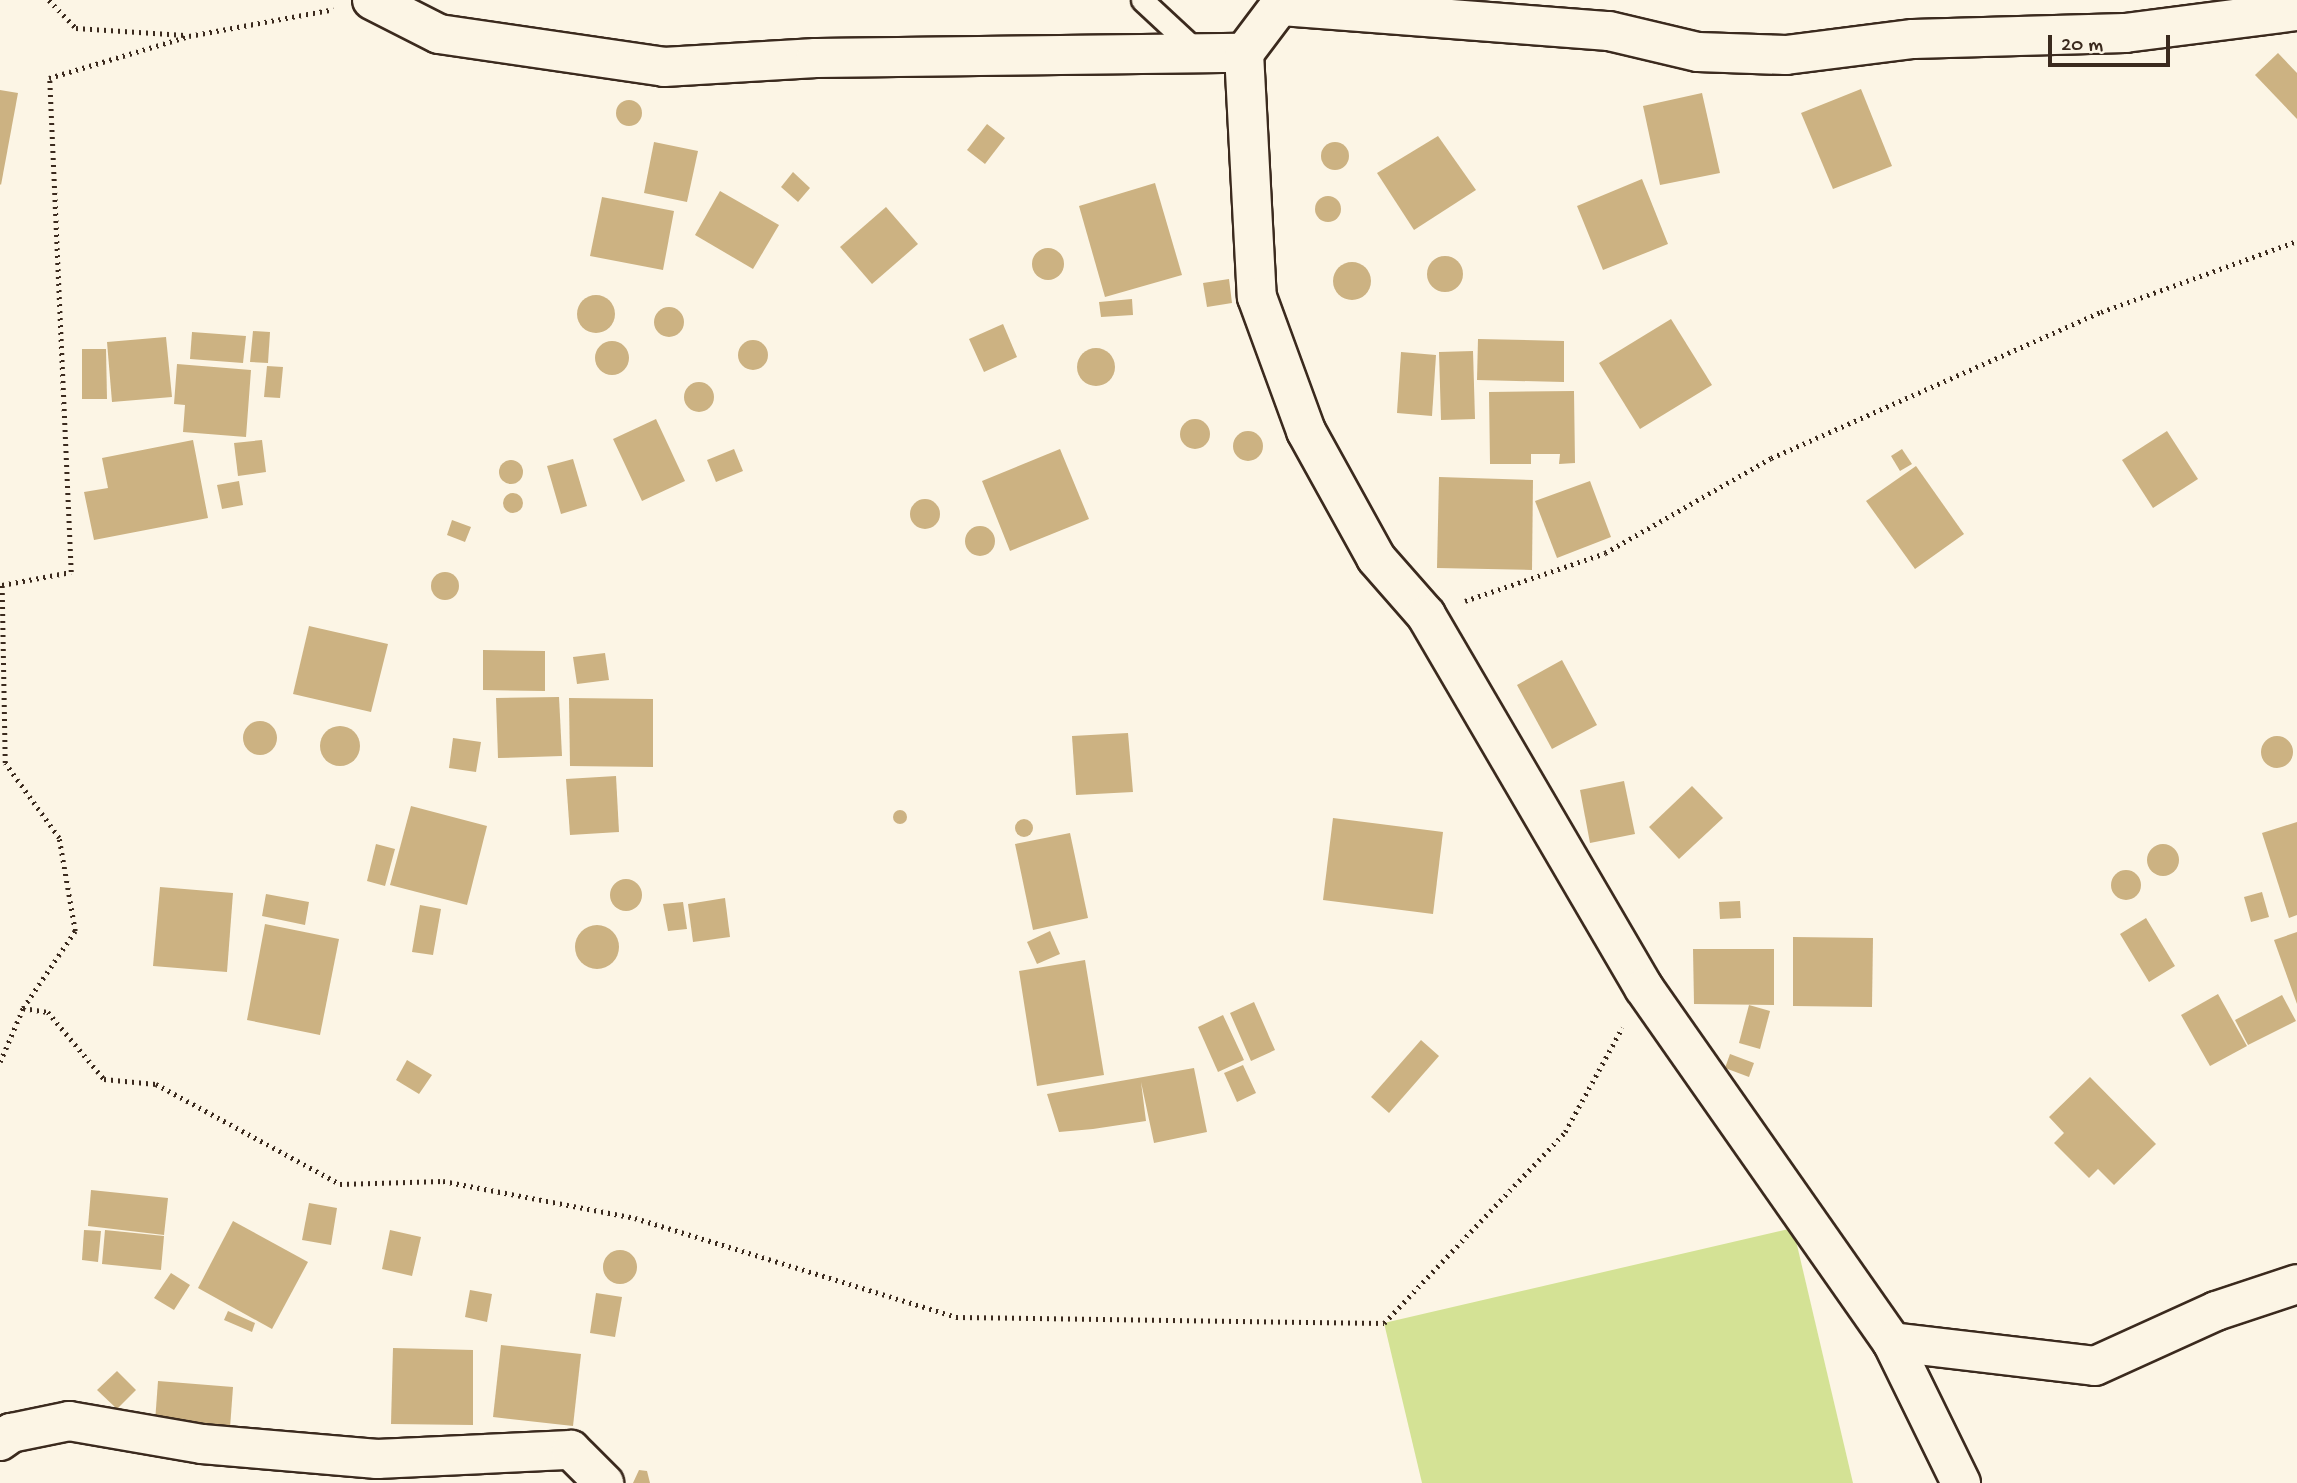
<!DOCTYPE html>
<style>
body{margin:0}
#map{position:relative;width:2297px;height:1483px;overflow:hidden;background:#fcf5e5;font-family:"Gochi Hand",sans-serif}
div>[style]{position:absolute}
[style*='--x']{left:calc(var(--x)*1px);top:calc(var(--y)*1px);width:calc(var(--w)*1px);rotate:calc(var(--a)*1deg)}
.green>*{inset:0;background:#d4e295}
.building>*{inset:0;background:#ccb282}
.round{border-radius:50%}
.path>*{height:4.5px;margin-top:-2.25px;transform-origin:0;background:repeating-linear-gradient(90deg,#3b2a1e 0 2px,transparent 0 7px)}
.roads{filter:drop-shadow(2px 0 #3b2a1e) drop-shadow(-2px 0 #3b2a1e) drop-shadow(0 2px #3b2a1e) drop-shadow(0 -2px #3b2a1e)}
.lane>*{height:21px;margin:-10.5px;padding:0 10.5px;transform-origin:10.5px;border-radius:10.5px;background:#fcf5e5}
.street>*{height:38px;margin:-19px;padding:0 19px;transform-origin:19px;border-radius:19px;background:#fcf5e5}
span{translate:-50% -50%;white-space:nowrap;text-align:center;line-height:1.15;-webkit-text-stroke:6px #fcf5e5;paint-order:stroke}
.scale{position:absolute;left:2048px;top:35px;width:122px;height:32px;box-sizing:border-box;border:4px solid #3b2a1e;border-top:0;padding-left:9px;font-size:21px;line-height:24px;white-space:nowrap;color:#3b2a1e;-webkit-text-stroke:5px #fcf5e5;paint-order:stroke}
</style>
<div id="map">
<div class="green">
<div style="clip-path:polygon(1793px 1228px,1853px 1483px,1422px 1483px,1384px 1323px)"></div>
</div>
<div class="building">
<div style="clip-path:polygon(2278px 53px,2297px 73px,2297px 119px,2255px 75px)"></div>
<div style="clip-path:polygon(1861px 89px,1892px 166px,1833px 189px,1801px 113px)"></div>
<div style="clip-path:polygon(0 90px,18px 93px,1px 185px,0 184px)"></div>
<div style="clip-path:polygon(1702px 93px,1720px 173px,1660px 185px,1643px 106px)"></div>
<div class="round" style="left:616px;top:100px;width:26px;height:26px"></div>
<div style="clip-path:polygon(987px 124px,1005px 138px,985px 164px,967px 150px)"></div>
<div style="clip-path:polygon(1438px 136px,1476px 190px,1414px 230px,1377px 173px)"></div>
<div style="clip-path:polygon(654px 142px,698px 151px,687px 202px,644px 193px)"></div>
<div class="round" style="left:1321px;top:142px;width:28px;height:28px"></div>
<div style="clip-path:polygon(793px 172px,810px 188px,798px 202px,781px 187px)"></div>
<div style="clip-path:polygon(1642px 179px,1668px 244px,1603px 270px,1577px 206px)"></div>
<div style="clip-path:polygon(1155px 183px,1182px 275px,1105px 297px,1079px 206px)"></div>
<div style="clip-path:polygon(720px 191px,779px 225px,753px 269px,695px 235px)"></div>
<div class="round" style="left:1315px;top:196px;width:26px;height:26px"></div>
<div style="clip-path:polygon(602px 197px,674px 211px,663px 270px,590px 256px)"></div>
<div style="clip-path:polygon(886px 207px,918px 244px,872px 284px,840px 247px)"></div>
<div class="round" style="left:1032px;top:248px;width:32px;height:32px"></div>
<div class="round" style="left:1427px;top:256px;width:36px;height:36px"></div>
<div class="round" style="left:1333px;top:262px;width:38px;height:38px"></div>
<div style="clip-path:polygon(1229px 279px,1232px 303px,1207px 307px,1203px 283px)"></div>
<div class="round" style="left:577px;top:295px;width:38px;height:38px"></div>
<div style="clip-path:polygon(1132px 299px,1133px 315px,1101px 317px,1099px 302px)"></div>
<div class="round" style="left:654px;top:307px;width:30px;height:30px"></div>
<div style="clip-path:polygon(1671px 319px,1712px 385px,1640px 429px,1599px 363px)"></div>
<div style="clip-path:polygon(1003px 324px,1017px 357px,984px 372px,969px 339px)"></div>
<div style="clip-path:polygon(253px 331px,270px 332px,268px 363px,250px 362px)"></div>
<div style="clip-path:polygon(192px 332px,246px 336px,243px 363px,190px 359px)"></div>
<div style="clip-path:polygon(166px 337px,172px 397px,112px 402px,107px 342px)"></div>
<div style="clip-path:polygon(1478px 339px,1564px 341px,1564px 382px,1477px 380px)"></div>
<div class="round" style="left:738px;top:340px;width:30px;height:30px"></div>
<div class="round" style="left:595px;top:341px;width:34px;height:34px"></div>
<div class="round" style="left:1077px;top:348px;width:38px;height:38px"></div>
<div style="clip-path:polygon(82px 349px,106px 349px,107px 399px,82px 399px)"></div>
<div style="clip-path:polygon(1473px 351px,1475px 419px,1441px 420px,1439px 352px)"></div>
<div style="clip-path:polygon(1401px 352px,1436px 355px,1432px 416px,1397px 413px)"></div>
<div style="clip-path:polygon(177px 364px,251px 370px,246px 437px,183px 432px,185px 405px,174px 404px)"></div>
<div style="clip-path:polygon(267px 366px,283px 367px,280px 398px,264px 397px)"></div>
<div class="round" style="left:684px;top:382px;width:30px;height:30px"></div>
<div style="clip-path:polygon(1574px 391px,1575px 463px,1559px 464px,1560px 454px,1531px 454px,1531px 464px,1490px 464px,1489px 392px)"></div>
<div style="clip-path:polygon(656px 419px,685px 481px,642px 501px,613px 439px)"></div>
<div class="round" style="left:1180px;top:419px;width:30px;height:30px"></div>
<div style="clip-path:polygon(2167px 431px,2198px 479px,2153px 508px,2122px 460px)"></div>
<div class="round" style="left:1233px;top:431px;width:30px;height:30px"></div>
<div style="clip-path:polygon(193px 440px,208px 518px,94px 540px,84px 492px,108px 488px,102px 458px)"></div>
<div style="clip-path:polygon(262px 440px,266px 472px,238px 476px,234px 443px)"></div>
<div style="clip-path:polygon(734px 449px,743px 471px,716px 482px,707px 460px)"></div>
<div style="clip-path:polygon(1060px 449px,1089px 519px,1010px 551px,982px 481px)"></div>
<div style="clip-path:polygon(1902px 449px,1912px 464px,1900px 471px,1891px 456px)"></div>
<div style="clip-path:polygon(573px 459px,587px 506px,561px 514px,547px 466px)"></div>
<div class="round" style="left:499px;top:460px;width:24px;height:24px"></div>
<div style="clip-path:polygon(1916px 466px,1964px 534px,1915px 569px,1866px 501px)"></div>
<div style="clip-path:polygon(1439px 477px,1533px 480px,1532px 570px,1437px 568px)"></div>
<div style="clip-path:polygon(239px 481px,243px 505px,222px 509px,217px 485px)"></div>
<div style="clip-path:polygon(1590px 481px,1611px 537px,1557px 558px,1535px 501px)"></div>
<div class="round" style="left:503px;top:493px;width:20px;height:20px"></div>
<div class="round" style="left:910px;top:499px;width:30px;height:30px"></div>
<div style="clip-path:polygon(452px 520px,471px 527px,465px 542px,447px 535px)"></div>
<div class="round" style="left:965px;top:526px;width:30px;height:30px"></div>
<div class="round" style="left:431px;top:572px;width:28px;height:28px"></div>
<div style="clip-path:polygon(309px 626px,388px 644px,371px 712px,293px 694px)"></div>
<div style="clip-path:polygon(483px 650px,545px 651px,545px 691px,483px 690px)"></div>
<div style="clip-path:polygon(605px 653px,609px 680px,577px 684px,573px 657px)"></div>
<div style="clip-path:polygon(1562px 660px,1597px 725px,1552px 749px,1517px 685px)"></div>
<div style="clip-path:polygon(559px 697px,562px 756px,498px 758px,496px 698px)"></div>
<div style="clip-path:polygon(569px 698px,653px 699px,653px 767px,570px 766px)"></div>
<div class="round" style="left:243px;top:721px;width:34px;height:34px"></div>
<div class="round" style="left:320px;top:726px;width:40px;height:40px"></div>
<div style="clip-path:polygon(1128px 733px,1133px 792px,1076px 795px,1072px 736px)"></div>
<div class="round" style="left:2261px;top:736px;width:32px;height:32px"></div>
<div style="clip-path:polygon(453px 738px,481px 742px,476px 772px,449px 768px)"></div>
<div style="clip-path:polygon(616px 776px,619px 832px,570px 835px,566px 779px)"></div>
<div style="clip-path:polygon(1624px 781px,1635px 834px,1590px 843px,1580px 790px)"></div>
<div style="clip-path:polygon(1692px 786px,1723px 818px,1679px 859px,1649px 827px)"></div>
<div style="clip-path:polygon(411px 806px,487px 826px,467px 905px,390px 885px)"></div>
<div class="round" style="left:893px;top:810px;width:14px;height:14px"></div>
<div style="clip-path:polygon(1333px 818px,1443px 832px,1433px 914px,1323px 900px)"></div>
<div class="round" style="left:1015px;top:819px;width:18px;height:18px"></div>
<div style="clip-path:polygon(2297px 822px,2297px 915px,2289px 918px,2262px 833px)"></div>
<div style="clip-path:polygon(1070px 833px,1088px 918px,1033px 930px,1015px 844px)"></div>
<div style="clip-path:polygon(376px 844px,395px 849px,385px 886px,367px 881px)"></div>
<div class="round" style="left:2147px;top:844px;width:32px;height:32px"></div>
<div class="round" style="left:2111px;top:870px;width:30px;height:30px"></div>
<div class="round" style="left:610px;top:879px;width:32px;height:32px"></div>
<div style="clip-path:polygon(160px 887px,233px 893px,227px 972px,153px 966px)"></div>
<div style="clip-path:polygon(2262px 892px,2269px 917px,2251px 922px,2244px 897px)"></div>
<div style="clip-path:polygon(266px 894px,309px 902px,305px 925px,262px 916px)"></div>
<div style="clip-path:polygon(725px 898px,730px 937px,693px 942px,688px 904px)"></div>
<div style="clip-path:polygon(1740px 901px,1741px 918px,1720px 919px,1719px 902px)"></div>
<div style="clip-path:polygon(683px 902px,687px 929px,668px 931px,663px 904px)"></div>
<div style="clip-path:polygon(420px 905px,441px 909px,433px 955px,412px 952px)"></div>
<div style="clip-path:polygon(2146px 918px,2175px 966px,2149px 982px,2120px 934px)"></div>
<div style="clip-path:polygon(265px 924px,339px 939px,320px 1035px,247px 1020px)"></div>
<div class="round" style="left:575px;top:925px;width:44px;height:44px"></div>
<div style="clip-path:polygon(1050px 931px,1060px 954px,1037px 964px,1027px 942px)"></div>
<div style="clip-path:polygon(2297px 932px,2297px 1004px,2274px 940px)"></div>
<div style="clip-path:polygon(1793px 937px,1873px 938px,1872px 1007px,1793px 1006px)"></div>
<div style="clip-path:polygon(1693px 949px,1774px 949px,1774px 1005px,1694px 1004px)"></div>
<div style="clip-path:polygon(1085px 960px,1104px 1075px,1037px 1086px,1019px 971px)"></div>
<div style="clip-path:polygon(2218px 994px,2247px 1046px,2210px 1066px,2181px 1015px)"></div>
<div style="clip-path:polygon(2282px 995px,2296px 1021px,2248px 1045px,2235px 1020px)"></div>
<div style="clip-path:polygon(1254px 1002px,1275px 1050px,1251px 1061px,1230px 1013px)"></div>
<div style="clip-path:polygon(1749px 1005px,1770px 1011px,1760px 1049px,1739px 1043px)"></div>
<div style="clip-path:polygon(1223px 1015px,1244px 1060px,1218px 1072px,1198px 1027px)"></div>
<div style="clip-path:polygon(1421px 1040px,1439px 1056px,1389px 1113px,1371px 1097px)"></div>
<div style="clip-path:polygon(1730px 1054px,1754px 1063px,1749px 1077px,1725px 1068px)"></div>
<div style="clip-path:polygon(407px 1060px,432px 1075px,419px 1094px,396px 1080px)"></div>
<div style="clip-path:polygon(1243px 1065px,1256px 1093px,1237px 1102px,1224px 1073px)"></div>
<div style="clip-path:polygon(1194px 1068px,1207px 1132px,1154px 1143px,1141px 1082px,1146px 1121px,1093px 1129px,1059px 1132px,1047px 1094px)"></div>
<div style="clip-path:polygon(2090px 1077px,2156px 1144px,2114px 1185px,2098px 1169px,2089px 1178px,2054px 1143px,2064px 1133px,2049px 1117px)"></div>
<div style="clip-path:polygon(91px 1190px,168px 1198px,164px 1235px,88px 1226px)"></div>
<div style="clip-path:polygon(309px 1203px,337px 1208px,331px 1245px,302px 1240px)"></div>
<div style="clip-path:polygon(233px 1221px,308px 1262px,272px 1329px,198px 1288px)"></div>
<div style="clip-path:polygon(84px 1230px,101px 1231px,98px 1262px,82px 1260px)"></div>
<div style="clip-path:polygon(105px 1230px,164px 1236px,161px 1270px,102px 1264px)"></div>
<div style="clip-path:polygon(390px 1230px,421px 1237px,412px 1276px,382px 1269px)"></div>
<div class="round" style="left:603px;top:1250px;width:34px;height:34px"></div>
<div style="clip-path:polygon(171px 1273px,190px 1285px,174px 1310px,154px 1298px)"></div>
<div style="clip-path:polygon(470px 1290px,492px 1294px,487px 1322px,465px 1317px)"></div>
<div style="clip-path:polygon(596px 1293px,622px 1297px,615px 1337px,590px 1333px)"></div>
<div style="clip-path:polygon(228px 1311px,255px 1323px,252px 1332px,224px 1320px)"></div>
<div style="clip-path:polygon(501px 1345px,581px 1354px,573px 1426px,493px 1417px)"></div>
<div style="clip-path:polygon(393px 1348px,473px 1350px,473px 1425px,391px 1424px)"></div>
<div style="clip-path:polygon(117px 1371px,136px 1390px,117px 1409px,97px 1390px)"></div>
<div style="clip-path:polygon(158px 1381px,233px 1387px,230px 1428px,155px 1422px)"></div>
<div style="clip-path:polygon(639px 1470px,647px 1471px,650px 1483px,633px 1483px)"></div>
</div>
<div class="path">
<div style="--x:49;--y:0;--w:39;--a:46"></div>
<div style="--x:76;--y:28;--w:109;--a:3.7"></div>
<div style="--x:1465;--y:601;--w:148;--a:-18.9"></div>
<div style="--x:1605;--y:553;--w:191;--a:-29.8"></div>
<div style="--x:1771;--y:458;--w:361;--a:-23.9"></div>
<div style="--x:2101;--y:312;--w:208;--a:-19.9"></div>
<div style="--x:23;--y:1008;--w:25;--a:9"></div>
<div style="--x:48;--y:1012;--w:87;--a:50.1"></div>
<div style="--x:104;--y:1079;--w:52;--a:5.5"></div>
<div style="--x:156;--y:1084;--w:209;--a:28.5"></div>
<div style="--x:340;--y:1184;--w:103;--a:-1.7"></div>
<div style="--x:443;--y:1181;--w:196;--a:10.9"></div>
<div style="--x:635;--y:1218;--w:336;--a:17.1"></div>
<div style="--x:956;--y:1317;--w:428;--a:0.8"></div>
<div style="--x:1384;--y:1323;--w:263;--a:-46.5"></div>
<div style="--x:1565;--y:1132;--w:119;--a:-61.3"></div>
<div style="--x:0;--y:1062;--w:59;--a:-66.9"></div>
<div style="--x:23;--y:1008;--w:93;--a:-56"></div>
<div style="--x:75;--y:931;--w:94;--a:-99.8"></div>
<div style="--x:59;--y:838;--w:92;--a:-125.8"></div>
<div style="--x:5;--y:763;--w:178;--a:-91"></div>
<div style="--x:2;--y:585;--w:70;--a:-10.7"></div>
<div style="--x:71;--y:572;--w:494;--a:-92.5"></div>
<div style="--x:49;--y:78;--w:146;--a:-16.7"></div>
<div style="--x:189;--y:36;--w:147;--a:-10.5"></div>
</div>
<div class="roads">
<div class="lane">
<div style="--x:1142;--y:0;--w:78;--a:42.9"></div>
</div>
<div class="street">
<div style="--x:372;--y:0;--w:75;--a:26.9"></div>
<div style="--x:439;--y:34;--w:227;--a:8.3"></div>
<div style="--x:664;--y:67;--w:152;--a:-3.4"></div>
<div style="--x:816;--y:58;--w:428;--a:-0.7"></div>
<div style="--x:1284;--y:0;--w:66;--a:127"></div>
<div style="--x:1244;--y:53;--w:244;--a:87"></div>
<div style="--x:1257;--y:297;--w:143;--a:69.9"></div>
<div style="--x:1306;--y:431;--w:145;--a:61.1"></div>
<div style="--x:1376;--y:558;--w:76;--a:48.7"></div>
<div style="--x:1426;--y:615;--w:432;--a:59.7"></div>
<div style="--x:1644;--y:988;--w:432;--a:55"></div>
<div style="--x:1892;--y:1342;--w:157;--a:63.9"></div>
<div style="--x:1282;--y:6;--w:328;--a:4.4"></div>
<div style="--x:1609;--y:31;--w:91;--a:13.3"></div>
<div style="--x:1698;--y:52;--w:88;--a:2"></div>
<div style="--x:1786;--y:55;--w:128;--a:-7.2"></div>
<div style="--x:1913;--y:39;--w:212;--a:-1.6"></div>
<div style="--x:2125;--y:33;--w:173;--a:-7.3"></div>
<div style="--x:1892;--y:1342;--w:204;--a:6.7"></div>
<div style="--x:2095;--y:1366;--w:133;--a:-24.4"></div>
<div style="--x:2216;--y:1311;--w:85;--a:-18.4"></div>
<div style="--x:0;--y:1441;--w:14;--a:-36"></div>
<div style="--x:11;--y:1433;--w:59;--a:-11.7"></div>
<div style="--x:69;--y:1421;--w:135;--a:9.8"></div>
<div style="--x:202;--y:1444;--w:176;--a:4.9"></div>
<div style="--x:377;--y:1459;--w:194;--a:-2.7"></div>
<div style="--x:571;--y:1450;--w:47;--a:45"></div>
</div>
</div>
<div class="scale">20 m</div>
</div>
